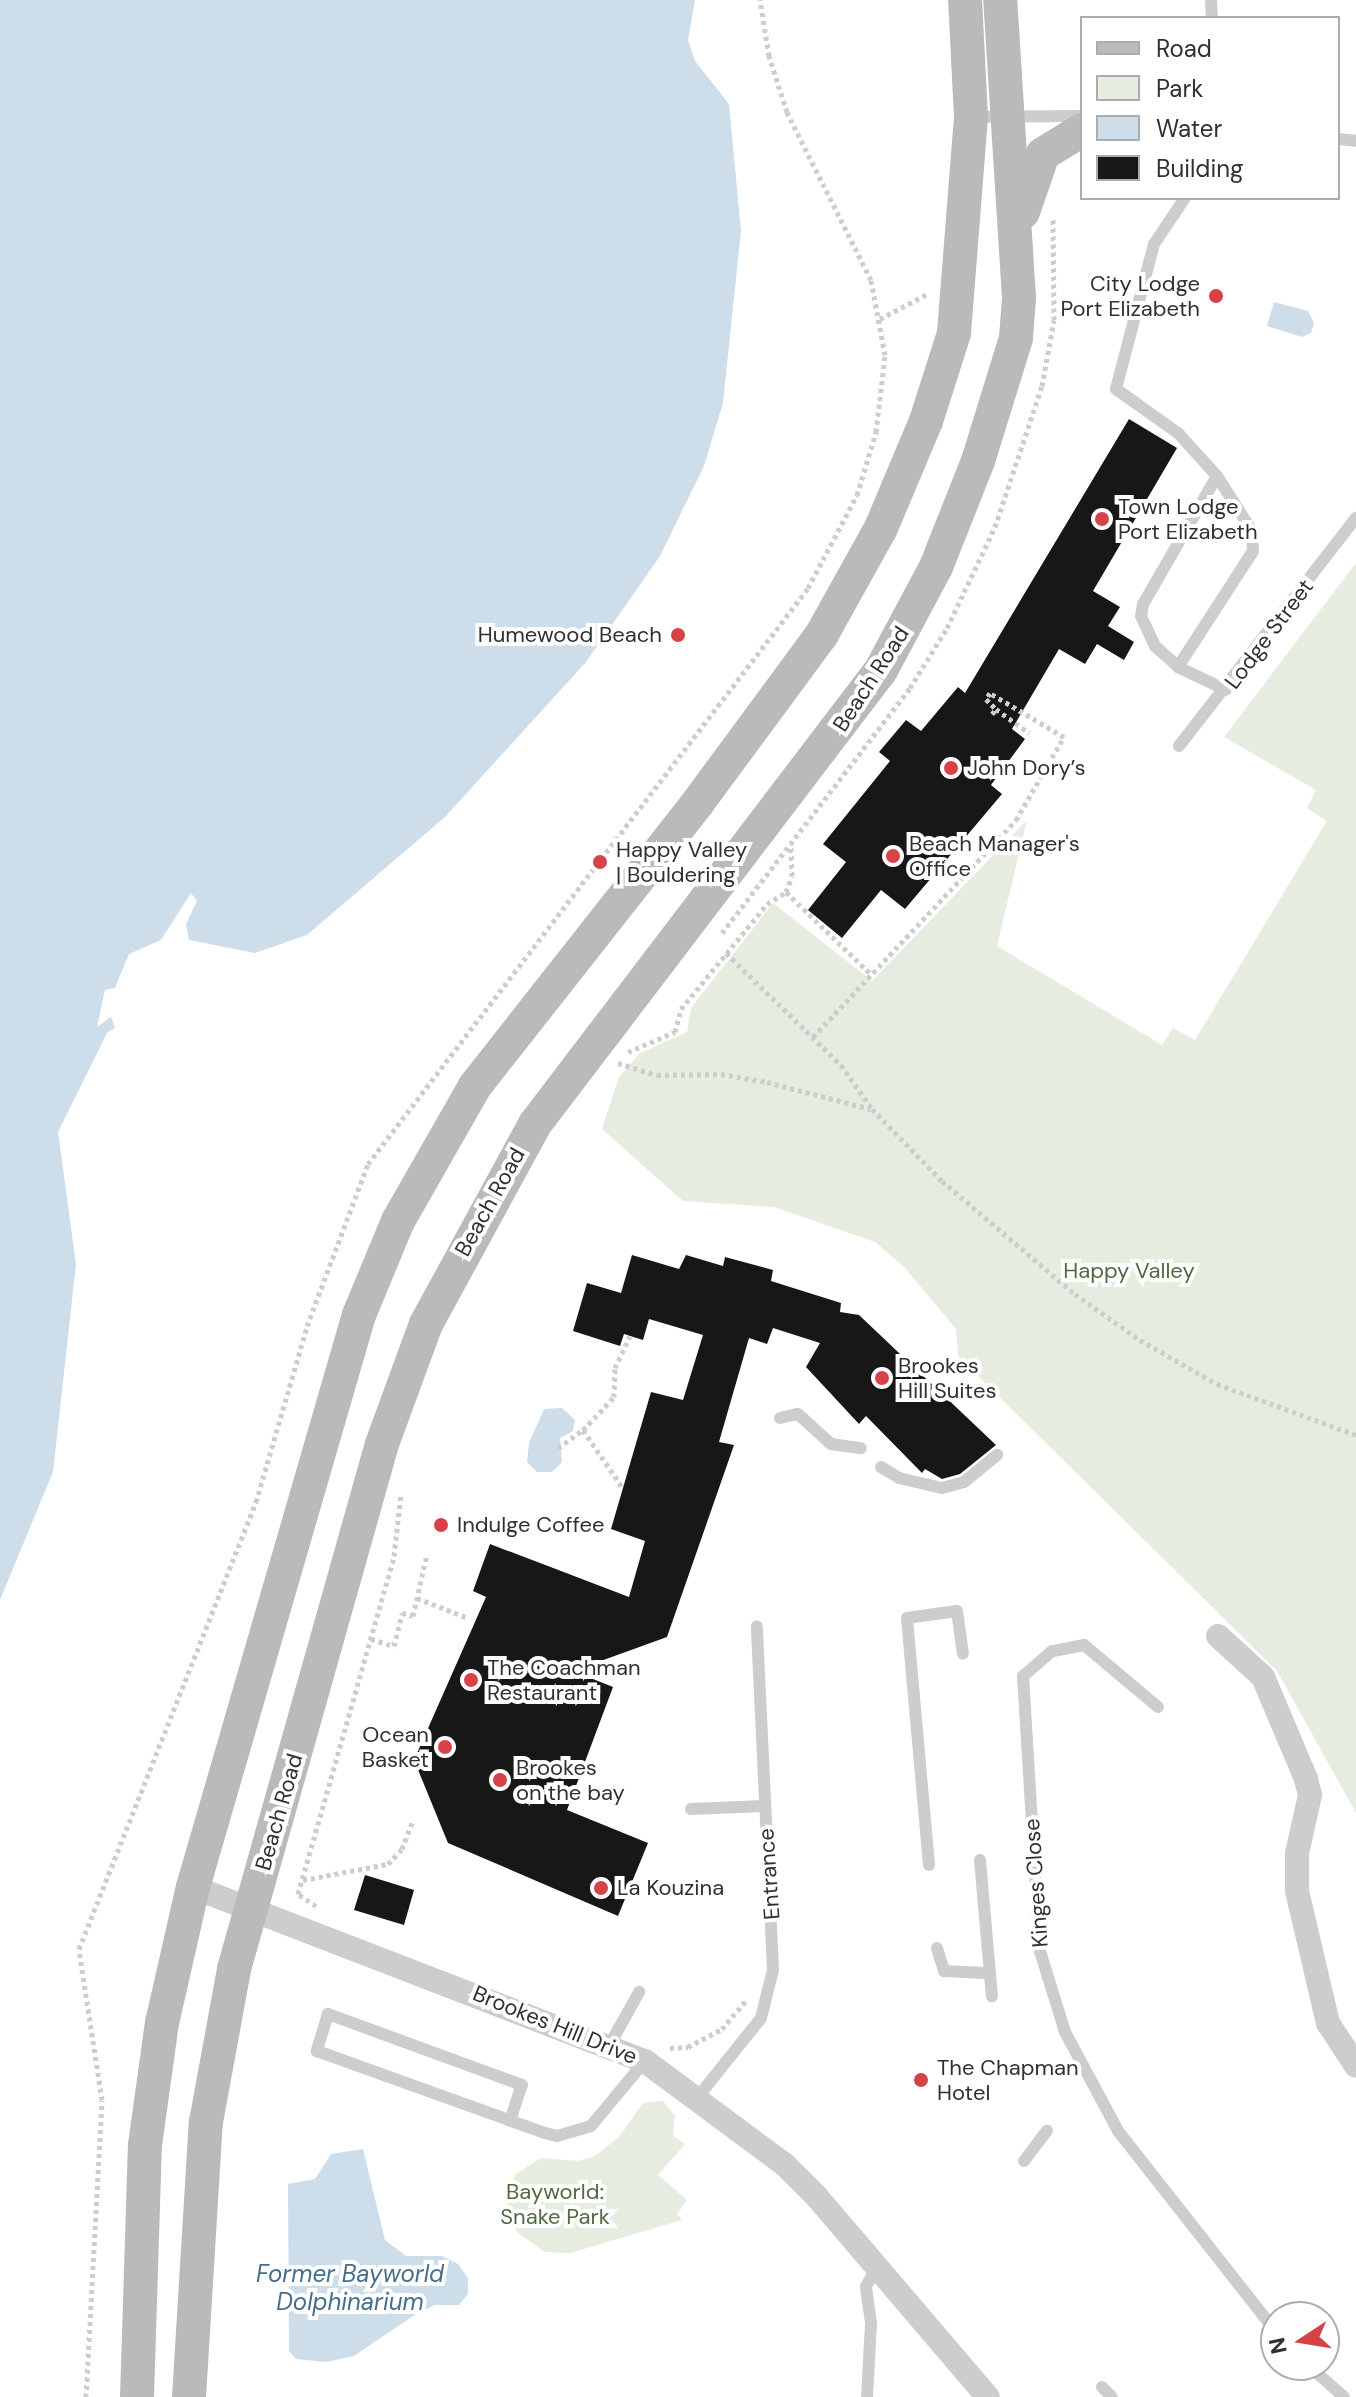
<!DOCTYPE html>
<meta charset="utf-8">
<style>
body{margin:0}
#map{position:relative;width:1356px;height:2397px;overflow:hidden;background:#fff;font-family:"DM Sans",sans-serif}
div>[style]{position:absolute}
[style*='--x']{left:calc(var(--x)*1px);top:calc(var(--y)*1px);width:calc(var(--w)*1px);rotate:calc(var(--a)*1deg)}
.green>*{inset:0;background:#e6ecdf}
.water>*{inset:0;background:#cddeea}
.building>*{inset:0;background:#171717}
.path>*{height:5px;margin-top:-2.5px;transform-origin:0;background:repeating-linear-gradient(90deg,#cdcdcd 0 4px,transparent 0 8px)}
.service>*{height:12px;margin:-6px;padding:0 6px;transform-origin:6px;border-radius:6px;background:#cdcdcd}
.minor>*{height:24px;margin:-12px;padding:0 12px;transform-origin:12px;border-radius:12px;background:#cdcdcd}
.secondary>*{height:34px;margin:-17px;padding:0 17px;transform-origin:17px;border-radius:17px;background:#bababa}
.dots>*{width:22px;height:22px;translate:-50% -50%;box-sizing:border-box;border:4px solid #fff;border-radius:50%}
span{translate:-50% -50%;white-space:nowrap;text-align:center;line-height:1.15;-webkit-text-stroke:8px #fff;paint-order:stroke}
.poi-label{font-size:22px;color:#303030}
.right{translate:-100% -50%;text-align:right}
.left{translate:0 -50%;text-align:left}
.street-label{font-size:22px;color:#303030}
.park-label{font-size:22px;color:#526941}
.water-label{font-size:24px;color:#446e8c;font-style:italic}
.legend{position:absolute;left:1080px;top:16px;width:260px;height:184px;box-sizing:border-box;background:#fff;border:2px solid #acacac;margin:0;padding:10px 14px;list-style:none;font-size:24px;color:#303030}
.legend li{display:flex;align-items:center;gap:16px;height:40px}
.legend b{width:40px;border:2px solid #acacac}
.north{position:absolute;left:1260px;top:2301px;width:80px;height:80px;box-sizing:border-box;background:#fff;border:2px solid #acacac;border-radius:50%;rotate:258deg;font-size:22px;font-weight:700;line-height:32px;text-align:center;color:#303030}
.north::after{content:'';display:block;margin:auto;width:28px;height:36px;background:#d74248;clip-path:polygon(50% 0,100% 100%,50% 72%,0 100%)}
</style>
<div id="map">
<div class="green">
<div style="clip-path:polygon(1356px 563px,1356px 1813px,1277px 1671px,958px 1356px,956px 1329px,905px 1268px,875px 1242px,774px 1207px,683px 1201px,602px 1129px,619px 1077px,640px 1053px,687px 1032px,691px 1008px,773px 903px,872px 981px,1027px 820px,997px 946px,1162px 1045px,1173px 1028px,1195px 1040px,1327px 821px,1307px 808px,1316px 790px,1224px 737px)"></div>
<div style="clip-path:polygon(663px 2101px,675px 2116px,673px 2136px,685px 2144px,658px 2175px,687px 2200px,677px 2214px,682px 2220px,570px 2253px,545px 2252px,518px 2233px,508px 2217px,506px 2197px,516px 2174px,541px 2158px,579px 2161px,595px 2156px,619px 2137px,643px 2103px)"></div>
</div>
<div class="water">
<div style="clip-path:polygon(0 0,695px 0,688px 40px,695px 61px,729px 104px,741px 231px,723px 403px,704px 466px,660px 556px,586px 662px,445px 817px,307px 935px,255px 953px,189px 940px,186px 924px,197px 901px,191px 893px,161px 940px,129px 954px,115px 988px,105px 990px,97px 1027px,111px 1017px,115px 1028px,107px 1033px,58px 1132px,76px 1264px,53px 1472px,0 1600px)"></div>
<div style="clip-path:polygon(1274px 302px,1308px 311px,1314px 323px,1311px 333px,1302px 337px,1267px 326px)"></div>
<div style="clip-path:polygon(562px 1408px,575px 1420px,573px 1431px,560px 1438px,562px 1462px,552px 1472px,537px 1472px,527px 1462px,529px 1443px,544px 1409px)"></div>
<div style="clip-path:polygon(363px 2149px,385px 2240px,406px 2256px,442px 2256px,458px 2264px,468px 2278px,468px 2294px,459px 2305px,435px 2305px,413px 2316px,354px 2356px,326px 2362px,296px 2359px,289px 2351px,288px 2184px,315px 2179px,331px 2154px)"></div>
</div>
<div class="building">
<div style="clip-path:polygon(1129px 419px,1177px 448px,1093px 591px,1120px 607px,1108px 626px,1134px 642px,1124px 660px,1097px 644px,1085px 664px,1059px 649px,1012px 729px,1025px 739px,991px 785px,1002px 794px,905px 909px,881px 890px,842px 938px,808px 910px,846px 862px,823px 844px,890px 761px,879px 752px,906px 720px,921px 731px,958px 687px,965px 693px)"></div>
<div style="clip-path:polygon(632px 1255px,679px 1269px,686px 1255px,723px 1266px,725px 1257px,773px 1270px,771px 1281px,841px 1303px,840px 1312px,859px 1315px,996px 1445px,960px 1474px,942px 1479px,925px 1469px,922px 1473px,866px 1416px,859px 1424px,806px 1367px,820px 1343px,773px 1328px,767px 1344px,749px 1338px,719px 1442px,734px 1445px,667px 1637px,573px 1671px,613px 1687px,567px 1810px,648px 1843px,618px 1916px,448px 1843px,414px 1760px,486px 1597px,473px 1591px,490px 1544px,629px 1597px,645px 1541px,611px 1529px,651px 1392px,683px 1400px,703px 1335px,649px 1319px,643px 1340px,624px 1334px,620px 1346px,573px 1331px,587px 1283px,621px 1293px)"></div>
<div style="clip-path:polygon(365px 1875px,414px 1890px,404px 1925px,354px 1910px)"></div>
</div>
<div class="path">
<div style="--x:880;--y:319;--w:53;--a:-28"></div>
<div style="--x:992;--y:714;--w:6;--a:-51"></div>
<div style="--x:996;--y:709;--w:41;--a:36"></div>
<div style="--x:786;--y:892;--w:118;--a:44"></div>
<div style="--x:722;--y:933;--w:309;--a:-52.5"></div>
<div style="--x:910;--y:688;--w:70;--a:-58.3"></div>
<div style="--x:947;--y:628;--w:112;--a:-64.6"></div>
<div style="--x:995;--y:527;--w:149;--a:-71.6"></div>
<div style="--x:1042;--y:386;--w:67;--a:-79.7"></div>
<div style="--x:1054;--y:320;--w:103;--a:-90.6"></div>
<div style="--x:726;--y:953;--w:161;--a:44.2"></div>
<div style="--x:841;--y:1065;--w:54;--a:54.8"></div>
<div style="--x:872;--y:1109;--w:100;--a:45.8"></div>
<div style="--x:942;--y:1181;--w:175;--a:40.4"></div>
<div style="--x:1075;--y:1294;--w:80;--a:35.3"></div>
<div style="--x:1140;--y:1340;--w:89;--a:29.7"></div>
<div style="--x:1217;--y:1384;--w:148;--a:20.1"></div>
<div style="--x:813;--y:1037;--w:297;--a:-46.9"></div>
<div style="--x:1016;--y:820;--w:96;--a:-60"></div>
<div style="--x:1064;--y:737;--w:86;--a:-149.3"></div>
<div style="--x:990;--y:693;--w:7;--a:124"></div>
<div style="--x:986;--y:699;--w:14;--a:45"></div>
<div style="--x:628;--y:1052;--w:51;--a:-23.1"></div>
<div style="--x:675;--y:1032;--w:24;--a:-75"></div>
<div style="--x:681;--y:1009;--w:136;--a:-50.7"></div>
<div style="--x:767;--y:904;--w:22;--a:-32"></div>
<div style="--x:786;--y:892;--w:17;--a:-69"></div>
<div style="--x:792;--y:876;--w:31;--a:-92"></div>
<div style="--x:618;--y:1063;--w:41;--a:17.1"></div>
<div style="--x:657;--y:1075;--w:64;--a:-0.9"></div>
<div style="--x:721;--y:1074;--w:47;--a:9.9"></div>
<div style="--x:767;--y:1082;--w:107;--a:14.6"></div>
<div style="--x:583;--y:1430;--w:45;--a:-46.8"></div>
<div style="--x:614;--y:1397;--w:29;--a:-88"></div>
<div style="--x:615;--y:1368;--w:35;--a:-65"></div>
<div style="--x:558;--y:1448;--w:31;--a:-36"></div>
<div style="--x:583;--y:1430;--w:70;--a:55.4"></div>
<div style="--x:417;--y:1598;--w:55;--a:21.4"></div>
<div style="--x:371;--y:1639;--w:24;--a:17"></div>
<div style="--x:394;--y:1646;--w:34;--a:-76"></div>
<div style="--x:402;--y:1613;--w:11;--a:15"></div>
<div style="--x:413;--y:1616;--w:64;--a:-77.3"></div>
<div style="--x:303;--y:1880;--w:86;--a:-10.7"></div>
<div style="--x:388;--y:1864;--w:21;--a:-47"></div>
<div style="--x:402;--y:1849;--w:31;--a:-69"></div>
<div style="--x:316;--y:1906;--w:22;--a:-146"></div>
<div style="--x:298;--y:1894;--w:351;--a:-74.1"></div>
<div style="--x:394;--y:1556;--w:61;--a:-83.5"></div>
<div style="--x:670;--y:2048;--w:18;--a:-3"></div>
<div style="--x:688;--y:2047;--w:38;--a:-28"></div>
<div style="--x:722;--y:2029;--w:38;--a:-50"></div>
<div style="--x:86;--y:2397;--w:297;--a:-86.9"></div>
<div style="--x:102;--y:2100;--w:153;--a:-98.7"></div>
<div style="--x:79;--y:1949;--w:481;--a:-68.4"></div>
<div style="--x:256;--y:1502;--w:183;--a:-73.8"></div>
<div style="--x:307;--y:1326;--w:173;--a:-69.4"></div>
<div style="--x:368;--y:1164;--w:725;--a:-52.62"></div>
<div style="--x:808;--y:588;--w:105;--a:-62.2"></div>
<div style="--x:857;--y:495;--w:66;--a:-73.2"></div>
<div style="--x:876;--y:432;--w:78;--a:-83.3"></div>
<div style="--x:885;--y:355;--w:76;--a:-100.6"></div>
<div style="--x:871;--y:280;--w:188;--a:-116.6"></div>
<div style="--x:787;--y:112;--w:59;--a:-107.8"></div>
<div style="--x:769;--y:56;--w:57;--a:-99.1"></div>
</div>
<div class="service">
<div style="--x:1211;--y:0;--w:18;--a:87"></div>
<div style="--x:973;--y:117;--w:109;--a:-0.5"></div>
<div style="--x:1338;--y:139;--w:18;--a:6"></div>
<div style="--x:1185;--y:198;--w:55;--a:124"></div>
<div style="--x:1154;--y:244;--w:150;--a:104.7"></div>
<div style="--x:1116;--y:389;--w:76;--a:35.4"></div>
<div style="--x:1178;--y:433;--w:58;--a:47.8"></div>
<div style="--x:1217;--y:476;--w:148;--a:120"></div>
<div style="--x:1143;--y:604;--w:12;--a:99"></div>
<div style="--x:1141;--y:616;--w:33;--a:65"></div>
<div style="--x:1155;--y:646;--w:31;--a:42"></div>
<div style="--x:1178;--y:667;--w:53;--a:25.6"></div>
<div style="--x:1178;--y:667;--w:138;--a:-57.1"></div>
<div style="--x:1253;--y:551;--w:20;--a:-93"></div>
<div style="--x:1252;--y:531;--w:65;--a:-122.5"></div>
<div style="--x:1179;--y:746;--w:289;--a:-52.2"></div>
<div style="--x:780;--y:1418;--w:18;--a:-13"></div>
<div style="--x:798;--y:1414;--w:45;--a:42.3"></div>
<div style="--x:831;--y:1444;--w:30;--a:8"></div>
<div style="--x:881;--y:1467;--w:21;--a:31"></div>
<div style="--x:899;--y:1478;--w:44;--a:13.1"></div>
<div style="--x:942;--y:1488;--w:23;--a:-15"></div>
<div style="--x:964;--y:1482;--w:43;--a:-39.3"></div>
<div style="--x:1158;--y:1707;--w:97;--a:-140"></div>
<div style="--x:1084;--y:1645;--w:33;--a:169"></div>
<div style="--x:1052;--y:1651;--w:38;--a:139"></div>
<div style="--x:1023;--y:1676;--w:276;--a:86.5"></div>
<div style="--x:1040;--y:1951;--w:85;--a:72.8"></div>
<div style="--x:1065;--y:2032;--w:112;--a:61.8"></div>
<div style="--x:1118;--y:2131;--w:256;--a:51.8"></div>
<div style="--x:691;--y:1809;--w:74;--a:-2.3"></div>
<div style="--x:980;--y:1860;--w:137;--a:85"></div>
<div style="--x:929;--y:1865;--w:248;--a:-95.1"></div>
<div style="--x:907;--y:1618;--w:50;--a:-8"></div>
<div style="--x:957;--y:1611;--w:43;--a:82.1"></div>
<div style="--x:937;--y:1948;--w:24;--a:73"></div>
<div style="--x:944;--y:1971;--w:42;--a:2.7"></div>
<div style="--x:609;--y:2046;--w:62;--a:-60.9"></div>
<div style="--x:697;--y:2098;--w:102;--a:-51.3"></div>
<div style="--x:761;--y:2018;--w:49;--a:-76"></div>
<div style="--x:773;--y:1970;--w:344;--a:-92.7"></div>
<div style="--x:510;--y:2121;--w:38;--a:-72"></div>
<div style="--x:522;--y:2085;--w:207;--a:-159.9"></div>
<div style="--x:328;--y:2014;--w:39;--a:107"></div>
<div style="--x:317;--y:2051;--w:242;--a:19.8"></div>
<div style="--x:545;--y:2133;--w:12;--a:14"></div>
<div style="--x:557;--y:2136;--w:35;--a:-16"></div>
<div style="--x:591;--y:2126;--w:85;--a:-50.3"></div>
<div style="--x:1024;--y:2161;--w:38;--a:-53"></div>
<div style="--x:1308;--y:2365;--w:48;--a:41.6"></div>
<div style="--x:1102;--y:2387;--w:14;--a:45"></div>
<div style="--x:867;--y:2397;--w:74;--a:-86.9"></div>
<div style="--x:871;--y:2323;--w:37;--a:-98"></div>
<div style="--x:866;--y:2286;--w:24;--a:-60"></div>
</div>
<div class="minor">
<div style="--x:1218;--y:1636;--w:61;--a:42.3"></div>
<div style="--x:1263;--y:1677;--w:111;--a:67.1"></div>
<div style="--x:1306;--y:1779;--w:16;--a:76"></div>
<div style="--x:1310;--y:1795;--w:59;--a:102.6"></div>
<div style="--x:1297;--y:1853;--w:38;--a:90"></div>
<div style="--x:1297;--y:1891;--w:136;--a:76.8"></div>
<div style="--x:1328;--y:2023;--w:51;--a:56.9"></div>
<div style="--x:193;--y:1887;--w:484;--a:21.1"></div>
<div style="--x:645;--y:2061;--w:174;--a:36.6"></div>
<div style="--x:785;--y:2165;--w:45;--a:45"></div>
<div style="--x:817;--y:2197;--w:263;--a:49.5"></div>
</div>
<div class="secondary">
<div style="--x:1023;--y:212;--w:61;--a:-71"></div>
<div style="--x:1043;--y:154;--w:46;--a:-31.6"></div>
<div style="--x:137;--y:2397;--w:252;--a:-88.2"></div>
<div style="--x:145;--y:2145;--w:123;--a:-82.1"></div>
<div style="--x:162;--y:2023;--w:139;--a:-77.2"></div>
<div style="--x:193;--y:1887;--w:596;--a:-73.82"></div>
<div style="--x:359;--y:1315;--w:102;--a:-67.5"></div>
<div style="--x:398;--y:1221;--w:155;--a:-60.3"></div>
<div style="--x:475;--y:1086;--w:362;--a:-51.8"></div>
<div style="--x:699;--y:801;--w:207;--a:-53.6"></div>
<div style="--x:822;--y:634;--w:121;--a:-60.9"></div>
<div style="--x:881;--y:528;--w:116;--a:-67.2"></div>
<div style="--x:926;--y:421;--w:92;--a:-72.3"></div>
<div style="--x:954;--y:333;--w:217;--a:-85.5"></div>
<div style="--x:971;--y:117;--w:117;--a:-92.9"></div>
<div style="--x:189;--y:2397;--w:276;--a:-86.5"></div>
<div style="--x:206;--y:2122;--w:156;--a:-79.6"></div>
<div style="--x:234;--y:1969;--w:545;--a:-74.26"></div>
<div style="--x:382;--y:1444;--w:128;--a:-69.9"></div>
<div style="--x:426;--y:1324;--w:228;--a:-61.4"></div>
<div style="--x:535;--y:1124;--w:571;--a:-52.69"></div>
<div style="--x:881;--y:670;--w:117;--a:-61.9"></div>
<div style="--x:936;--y:567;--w:114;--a:-68.4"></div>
<div style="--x:978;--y:461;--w:129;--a:-72.8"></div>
<div style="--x:1016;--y:338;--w:40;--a:-85.7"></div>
<div style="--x:1019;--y:298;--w:299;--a:-93.6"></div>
</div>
<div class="dots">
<div style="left:1216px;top:296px;background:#d74248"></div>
<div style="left:1102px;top:519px;background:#d74248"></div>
<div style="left:678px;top:635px;background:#d74248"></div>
<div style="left:951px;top:768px;background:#d74248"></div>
<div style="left:893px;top:856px;background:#d74248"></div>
<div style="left:600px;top:862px;background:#d74248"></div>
<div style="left:882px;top:1378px;background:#d74248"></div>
<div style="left:441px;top:1525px;background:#d74248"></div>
<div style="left:471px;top:1680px;background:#d74248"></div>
<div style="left:445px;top:1747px;background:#d74248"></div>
<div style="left:500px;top:1780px;background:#d74248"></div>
<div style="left:601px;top:1888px;background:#d74248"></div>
<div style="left:921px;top:2080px;background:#d74248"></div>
</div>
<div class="poi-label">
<span class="right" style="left:1200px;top:296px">City Lodge<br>Port Elizabeth</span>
<span class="left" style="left:1118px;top:519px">Town Lodge<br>Port Elizabeth</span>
<span class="right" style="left:662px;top:635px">Humewood Beach</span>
<span class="left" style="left:967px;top:768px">John Dory’s</span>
<span class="left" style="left:909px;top:856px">Beach Manager's<br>Office</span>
<span class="left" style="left:616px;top:862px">Happy Valley<br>| Bouldering</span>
<span class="left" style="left:898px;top:1378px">Brookes<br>Hill Suites</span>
<span class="left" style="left:457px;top:1525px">Indulge Coffee</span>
<span class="left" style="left:487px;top:1680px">The Coachman<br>Restaurant</span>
<span class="right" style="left:429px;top:1747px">Ocean<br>Basket</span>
<span class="left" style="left:516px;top:1780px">Brookes<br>on the bay</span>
<span class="left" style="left:617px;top:1888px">La Kouzina</span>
<span class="left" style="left:937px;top:2080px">The Chapman<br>Hotel</span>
</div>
<div class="street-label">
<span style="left:1269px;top:634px;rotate:-53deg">Lodge Street</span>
<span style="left:871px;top:679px;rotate:-57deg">Beach Road</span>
<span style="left:490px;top:1202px;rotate:-61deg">Beach Road</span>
<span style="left:279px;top:1812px;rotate:-74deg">Beach Road</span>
<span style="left:769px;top:1874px;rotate:-94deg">Entrance</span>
<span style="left:1036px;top:1883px;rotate:-94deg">Kinges Close</span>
<span style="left:555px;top:2025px;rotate:22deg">Brookes Hill Drive</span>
</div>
<div class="park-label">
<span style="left:1129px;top:1271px">Happy Valley</span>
<span style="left:555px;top:2204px">Bayworld:<br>Snake Park</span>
</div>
<div class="water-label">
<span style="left:350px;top:2288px">Former Bayworld<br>Dolphinarium</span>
</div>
<ul class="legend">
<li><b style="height:10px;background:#bababa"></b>Road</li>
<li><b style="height:22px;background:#e6ecdf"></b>Park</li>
<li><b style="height:22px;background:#cddeea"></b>Water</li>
<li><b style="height:22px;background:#171717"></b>Building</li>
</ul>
<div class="north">N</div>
</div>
